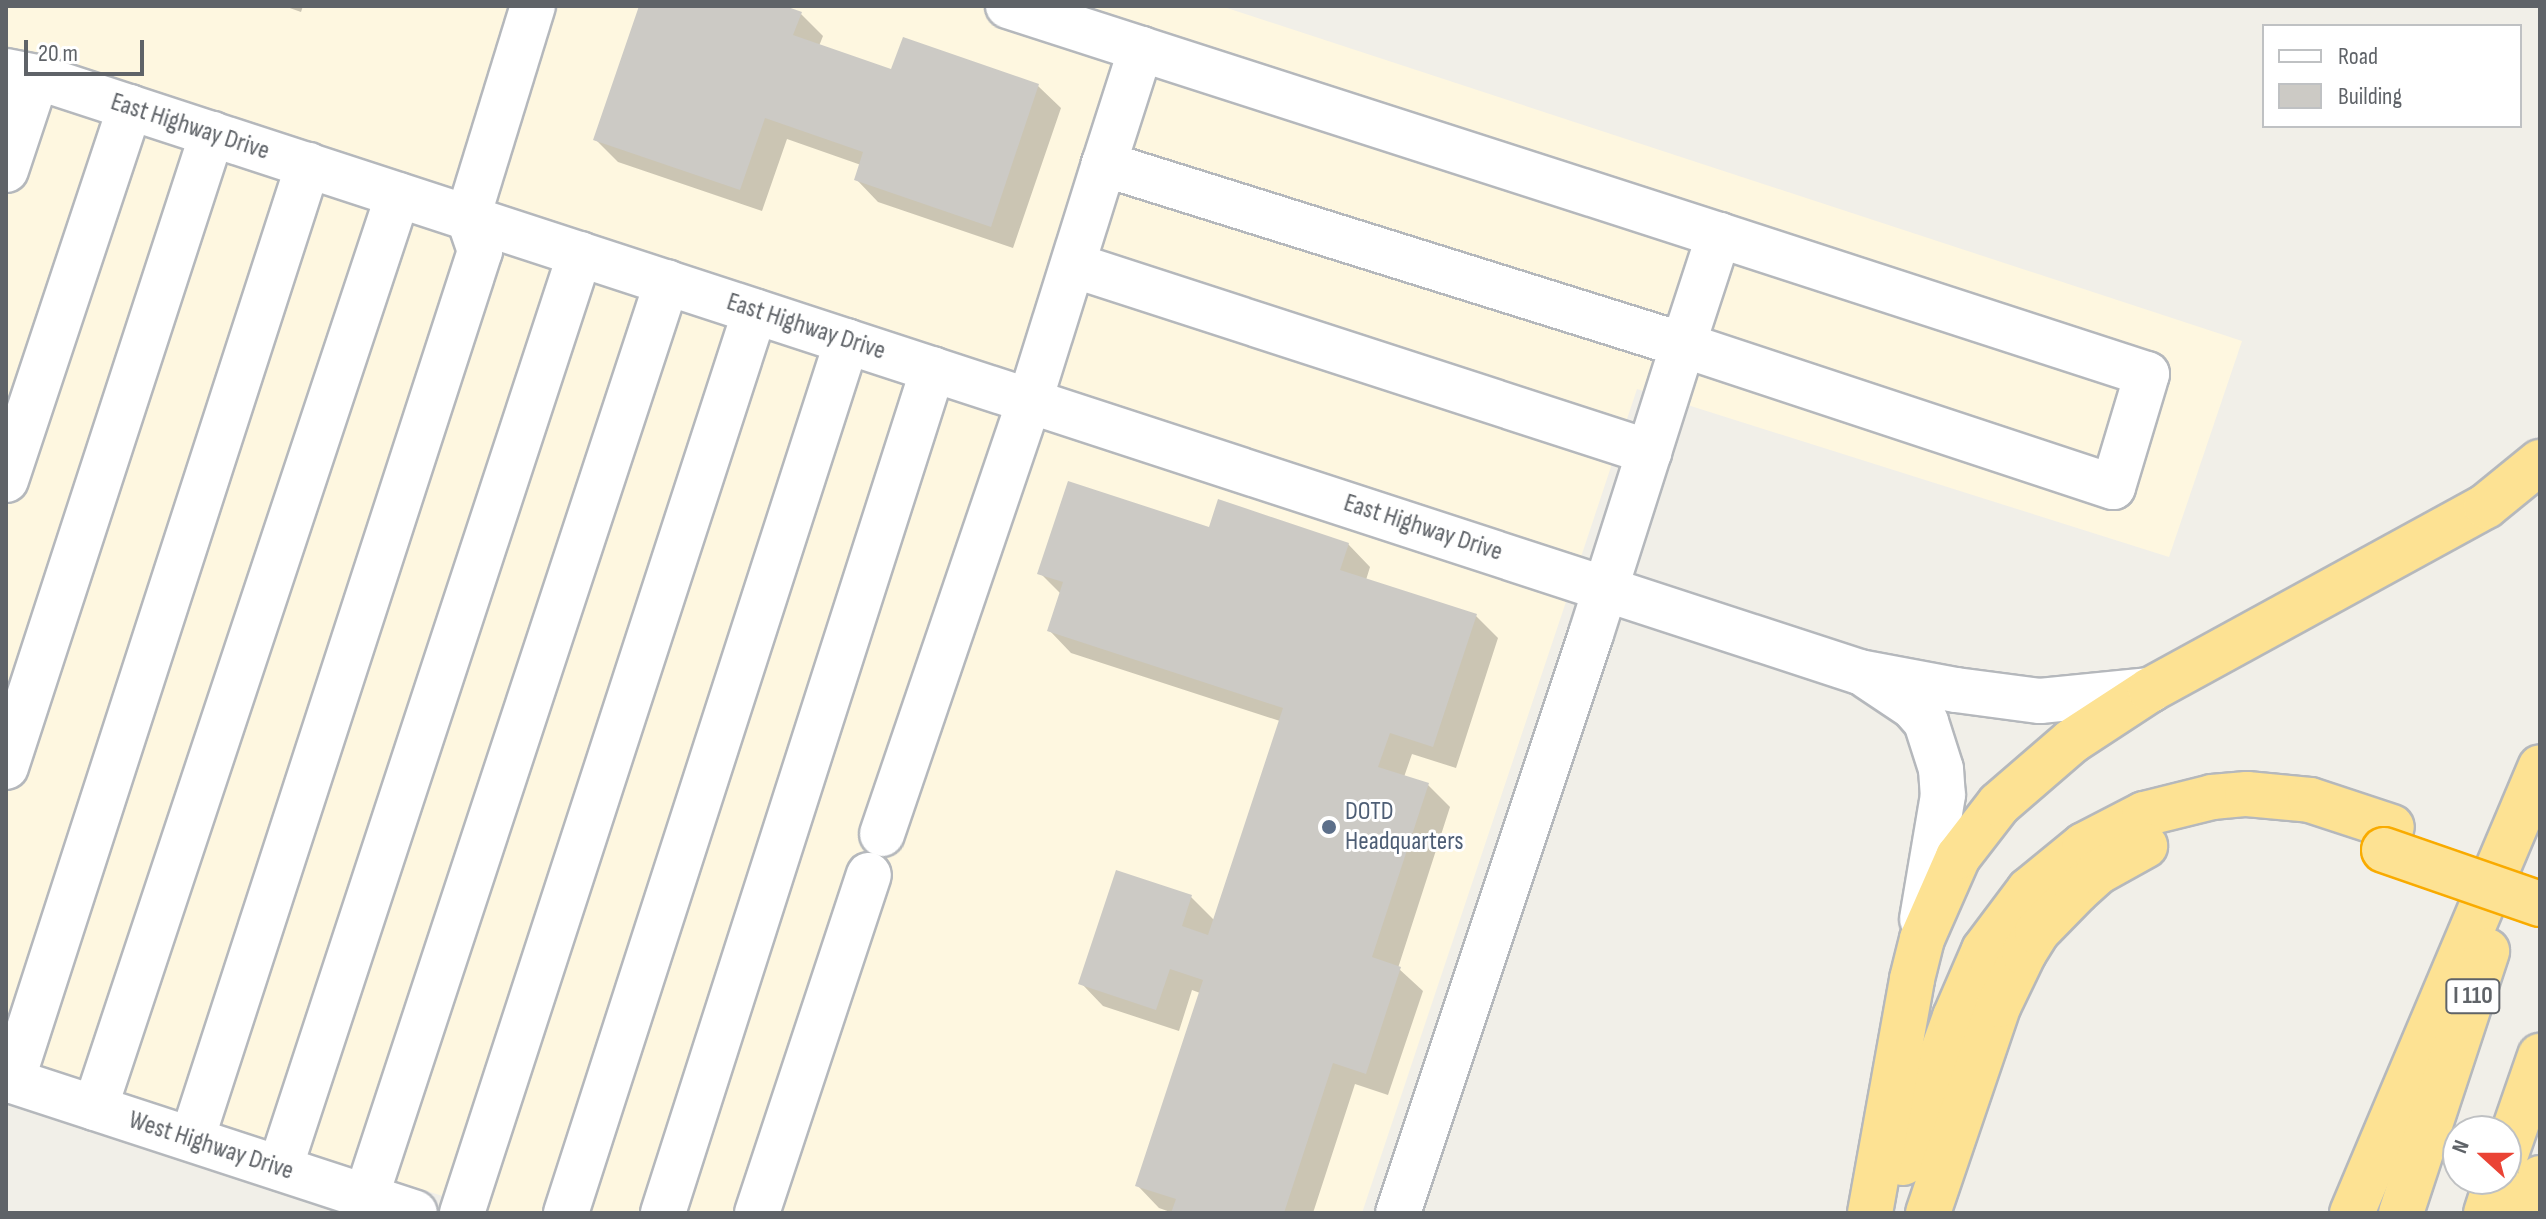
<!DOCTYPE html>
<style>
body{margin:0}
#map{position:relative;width:2546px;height:1219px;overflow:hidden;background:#f1efe8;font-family:"Sofia Sans Condensed",sans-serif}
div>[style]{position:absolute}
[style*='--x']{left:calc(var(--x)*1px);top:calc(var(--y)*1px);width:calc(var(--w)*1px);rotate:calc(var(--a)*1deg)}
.commercial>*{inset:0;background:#fef7e0}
.shadow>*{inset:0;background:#0003}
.building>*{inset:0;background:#cccac5}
.roads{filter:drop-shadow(2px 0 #b5b8bc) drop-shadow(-2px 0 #b5b8bc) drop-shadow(0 2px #b5b8bc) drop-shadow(0 -2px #b5b8bc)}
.minor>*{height:44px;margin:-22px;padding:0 22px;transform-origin:22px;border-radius:22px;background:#fff}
.highway>*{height:44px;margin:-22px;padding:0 22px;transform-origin:22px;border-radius:22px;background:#fde293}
.bridges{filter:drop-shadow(2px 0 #f9ab00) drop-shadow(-2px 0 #f9ab00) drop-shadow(0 2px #f9ab00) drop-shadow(0 -2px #f9ab00)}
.highway-bridge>*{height:44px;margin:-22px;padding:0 22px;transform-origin:22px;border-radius:22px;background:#fde293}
.dots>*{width:22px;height:22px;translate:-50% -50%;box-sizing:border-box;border:4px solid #fff;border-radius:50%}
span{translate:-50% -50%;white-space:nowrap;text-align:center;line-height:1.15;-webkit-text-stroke:6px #fff;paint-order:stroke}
.shield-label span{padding:2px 6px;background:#fff;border:2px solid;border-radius:6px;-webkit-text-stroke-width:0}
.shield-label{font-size:24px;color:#5f6368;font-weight:700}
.street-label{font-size:26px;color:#5f6368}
.service-label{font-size:26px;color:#4e5e75}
.left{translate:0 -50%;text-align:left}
.frame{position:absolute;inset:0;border:8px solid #5f6368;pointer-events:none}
.legend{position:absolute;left:2262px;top:24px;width:260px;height:104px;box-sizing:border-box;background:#fff;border:2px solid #bfc1c3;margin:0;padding:10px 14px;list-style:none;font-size:24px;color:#5f6368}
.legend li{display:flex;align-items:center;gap:16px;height:40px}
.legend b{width:40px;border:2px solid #bfc1c3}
.north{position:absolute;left:2442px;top:1115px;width:80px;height:80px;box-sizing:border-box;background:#fff;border:2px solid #bfc1c3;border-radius:50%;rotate:291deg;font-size:22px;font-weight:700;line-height:32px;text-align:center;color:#5f6368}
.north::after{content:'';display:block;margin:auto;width:28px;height:36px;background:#ea4335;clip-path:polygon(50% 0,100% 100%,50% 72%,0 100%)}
.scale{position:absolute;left:24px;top:40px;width:120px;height:36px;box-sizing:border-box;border:4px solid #5f6368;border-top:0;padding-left:10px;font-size:24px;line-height:28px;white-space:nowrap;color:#5f6368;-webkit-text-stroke:6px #fff;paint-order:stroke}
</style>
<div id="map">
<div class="commercial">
<div style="clip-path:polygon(6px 6px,1221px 6px,2242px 341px,2169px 557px,1637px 389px,1362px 1213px,496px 1213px,6px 1057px)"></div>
</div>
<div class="shadow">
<div style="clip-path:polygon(284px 6px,303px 6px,301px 12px)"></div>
<div style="clip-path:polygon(641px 6px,779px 6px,800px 13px,823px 36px,819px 46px,892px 72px,1038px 86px,1061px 108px,1013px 248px,878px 202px,856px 179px,861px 165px,787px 139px,762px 211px,618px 162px,595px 139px)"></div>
<div style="clip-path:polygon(1210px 529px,1348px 544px,1370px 567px,1366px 580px,1476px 616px,1498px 638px,1456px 768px,1412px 754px,1404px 777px,1428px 785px,1450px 807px,1398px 968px,1423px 991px,1388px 1095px,1355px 1084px,1313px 1213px,1173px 1213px,1159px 1208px,1137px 1185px,1200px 993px,1192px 990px,1179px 1031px,1103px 1006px,1081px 983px,1191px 897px,1215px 921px,1280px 721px,1071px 653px,1049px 630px,1061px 594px,1040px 573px)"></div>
</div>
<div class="building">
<div style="clip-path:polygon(639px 6px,785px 6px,802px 12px,793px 35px,891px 69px,903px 37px,1039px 84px,991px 227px,854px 180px,863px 152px,765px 118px,740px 190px,593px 140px)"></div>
<div style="clip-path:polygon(1068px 481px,1209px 527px,1218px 499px,1349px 543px,1340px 570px,1477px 614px,1433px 747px,1390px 733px,1378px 767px,1429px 783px,1372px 957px,1401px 967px,1366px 1074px,1333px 1063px,1284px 1213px,1171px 1213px,1176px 1199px,1135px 1186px,1203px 980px,1170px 969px,1156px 1010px,1078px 984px,1116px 870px,1192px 895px,1182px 926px,1208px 935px,1283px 708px,1047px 631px,1063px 582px,1037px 574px)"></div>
</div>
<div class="roads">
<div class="minor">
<div style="--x:1008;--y:6;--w:140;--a:17.9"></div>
<div style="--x:6;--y:71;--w:32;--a:11"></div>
<div style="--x:37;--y:77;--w:1918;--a:18.08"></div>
<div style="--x:1860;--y:672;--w:98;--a:10.6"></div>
<div style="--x:1956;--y:690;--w:85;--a:7.5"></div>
<div style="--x:2040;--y:701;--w:111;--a:-5.7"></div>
<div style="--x:6;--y:170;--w:98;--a:-71.6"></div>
<div style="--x:1073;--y:265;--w:606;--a:17.99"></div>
<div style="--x:6;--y:480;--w:393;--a:-71.6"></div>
<div style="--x:1868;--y:677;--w:54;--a:33.7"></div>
<div style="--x:1913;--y:707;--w:20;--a:49"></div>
<div style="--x:1926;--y:722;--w:49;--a:72.3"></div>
<div style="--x:1941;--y:769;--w:26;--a:86"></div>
<div style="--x:1943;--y:795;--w:126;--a:99.6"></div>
<div style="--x:6;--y:767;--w:666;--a:-71.97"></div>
<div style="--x:882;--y:834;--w:459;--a:-71.2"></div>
<div style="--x:1030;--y:400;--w:247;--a:-72.6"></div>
<div style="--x:6;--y:1079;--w:430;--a:18.1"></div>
<div style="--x:12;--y:1081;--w:963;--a:-72.09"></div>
<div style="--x:95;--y:1108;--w:962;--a:-71.64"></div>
<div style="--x:192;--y:1139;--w:934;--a:-72.03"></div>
<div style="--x:480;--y:251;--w:36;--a:-109"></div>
<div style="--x:468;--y:217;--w:221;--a:-72.9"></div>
<div style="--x:280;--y:1168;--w:962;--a:-71.83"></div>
<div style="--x:366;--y:1197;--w:963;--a:-71.79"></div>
<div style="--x:462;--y:1213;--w:948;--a:-72"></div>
<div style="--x:566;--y:1213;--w:916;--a:-72.14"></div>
<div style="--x:663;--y:1213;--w:886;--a:-72.26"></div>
<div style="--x:757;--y:1213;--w:356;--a:-71.7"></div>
<div style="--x:1398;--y:1213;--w:610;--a:-71.57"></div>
<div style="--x:1591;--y:634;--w:191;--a:-72.3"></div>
<div style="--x:1649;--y:452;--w:112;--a:-72.4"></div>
<div style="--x:1683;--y:345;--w:116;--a:-71.9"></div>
<div style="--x:1719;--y:235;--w:450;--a:18"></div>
<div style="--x:2147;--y:374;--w:118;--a:106.7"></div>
<div style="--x:2113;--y:487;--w:453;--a:-161.7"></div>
<div style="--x:1683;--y:345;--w:607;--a:-162.64"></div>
<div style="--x:1104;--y:164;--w:121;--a:-72.2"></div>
<div style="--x:1141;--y:49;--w:607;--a:17.84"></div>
</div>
<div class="highway">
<div style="--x:2506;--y:1154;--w:104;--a:-70.9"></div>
<div style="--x:1903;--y:1163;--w:155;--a:-70.4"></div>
<div style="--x:1955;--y:1017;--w:73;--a:-66.6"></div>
<div style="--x:1984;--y:950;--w:75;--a:-53.1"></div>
<div style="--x:2029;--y:890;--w:71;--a:-39.3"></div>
<div style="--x:2084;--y:845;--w:68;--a:-27.3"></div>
<div style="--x:2144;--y:814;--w:70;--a:-14"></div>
<div style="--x:2212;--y:797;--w:35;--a:-5"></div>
<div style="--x:2247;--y:794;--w:63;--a:5.4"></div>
<div style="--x:2310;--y:800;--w:86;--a:18.2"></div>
<div style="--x:1870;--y:1213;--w:238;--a:-79.8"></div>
<div style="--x:1912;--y:979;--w:41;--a:-76"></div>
<div style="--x:1922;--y:939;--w:90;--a:-66.3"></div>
<div style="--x:1958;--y:857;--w:67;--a:-52.3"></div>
<div style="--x:1999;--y:804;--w:96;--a:-40.8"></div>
<div style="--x:2072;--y:741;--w:93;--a:-33.2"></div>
<div style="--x:2150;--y:690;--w:383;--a:-28.7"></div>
<div style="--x:2486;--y:506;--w:70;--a:-39.2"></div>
<div style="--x:1928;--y:1213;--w:220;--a:-71.2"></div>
<div style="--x:1999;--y:1005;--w:58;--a:-64.3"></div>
<div style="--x:2024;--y:953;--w:25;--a:-58"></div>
<div style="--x:2037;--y:932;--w:57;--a:-45.7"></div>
<div style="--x:2077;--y:891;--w:28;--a:-42"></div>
<div style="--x:2098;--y:872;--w:54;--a:-29"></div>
<div style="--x:2352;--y:1213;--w:484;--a:-67.1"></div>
<div style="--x:2401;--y:1213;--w:276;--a:-71.8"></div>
<div style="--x:2486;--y:1213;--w:36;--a:-72"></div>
<div style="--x:2528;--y:1213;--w:37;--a:-71"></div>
</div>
</div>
<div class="bridges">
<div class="highway-bridge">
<div style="--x:2384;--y:850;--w:165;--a:19.1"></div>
</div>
</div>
<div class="dots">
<div style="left:1329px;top:827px;background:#5c6f8a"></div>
</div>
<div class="shield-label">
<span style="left:2473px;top:996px">I 110</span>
</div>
<div class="street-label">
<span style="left:190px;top:127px;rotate:18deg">East Highway Drive</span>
<span style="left:806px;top:327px;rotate:18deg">East Highway Drive</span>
<span style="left:1423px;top:528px;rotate:18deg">East Highway Drive</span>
<span style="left:211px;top:1146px;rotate:18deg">West Highway Drive</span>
</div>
<div class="service-label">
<span class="left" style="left:1345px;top:827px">DOTD<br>Headquarters</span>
</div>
<div class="frame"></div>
<ul class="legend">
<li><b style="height:10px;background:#fff"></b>Road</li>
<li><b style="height:22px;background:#cccac5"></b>Building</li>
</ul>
<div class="north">N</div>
<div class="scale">20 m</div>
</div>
